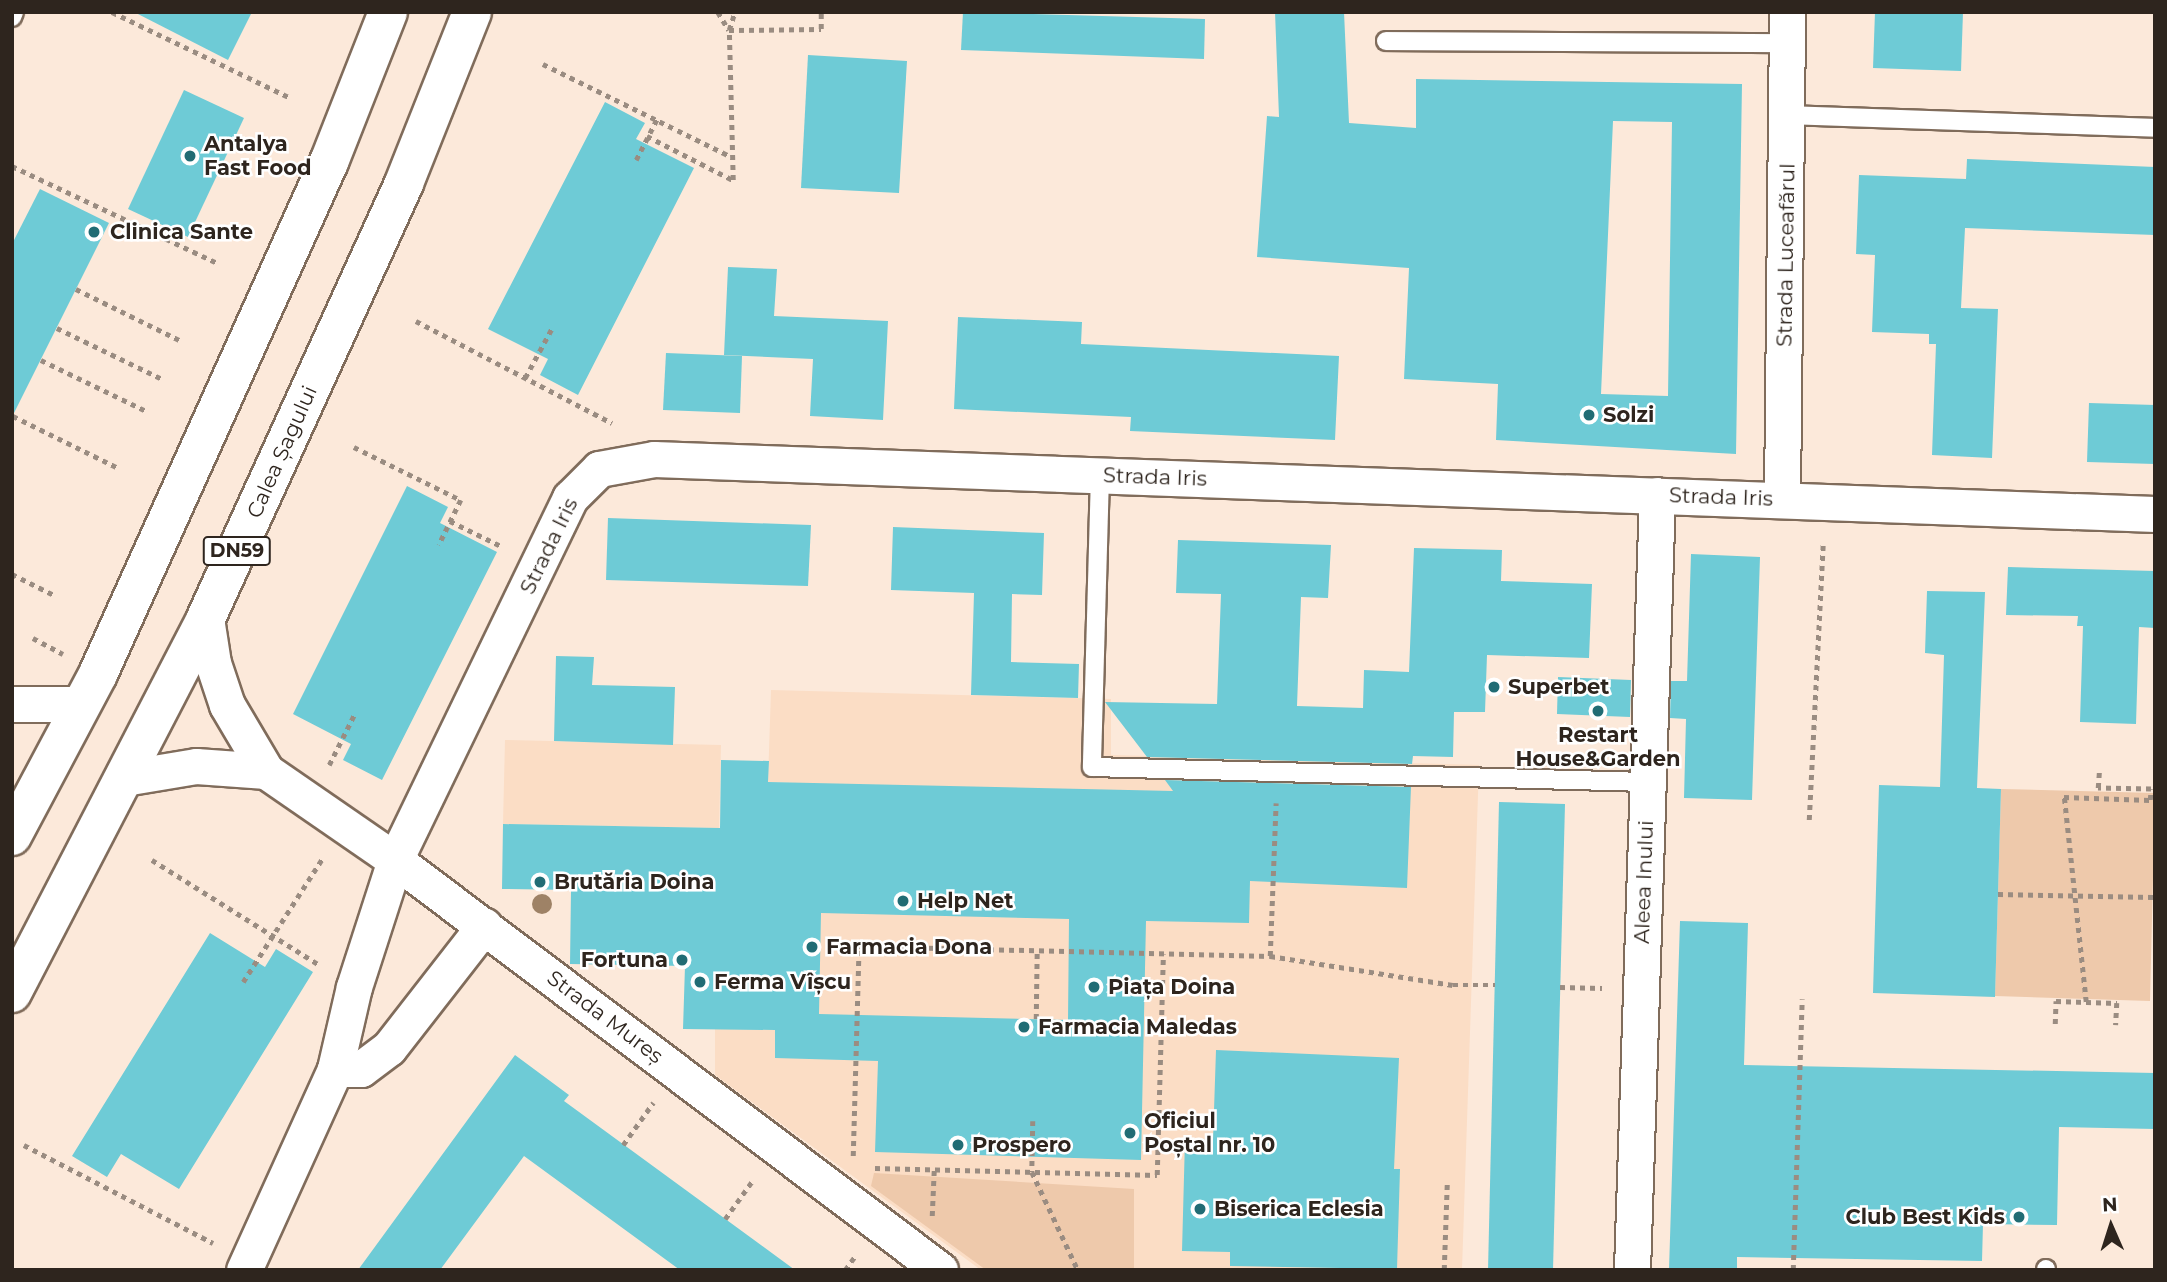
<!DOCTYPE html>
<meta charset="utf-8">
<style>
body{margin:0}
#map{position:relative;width:2167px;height:1282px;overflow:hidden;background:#fce9da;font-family:Montserrat,sans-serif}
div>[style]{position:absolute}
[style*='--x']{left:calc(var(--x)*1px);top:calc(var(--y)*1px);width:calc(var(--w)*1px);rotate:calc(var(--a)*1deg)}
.built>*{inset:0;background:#fbddc5}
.green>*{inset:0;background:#eec9ab}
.building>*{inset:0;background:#6ecbd6}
.path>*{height:4.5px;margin-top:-2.25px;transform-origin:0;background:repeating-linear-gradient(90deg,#9a8c81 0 5px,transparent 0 10px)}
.roads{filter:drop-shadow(2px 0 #806c5b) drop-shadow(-2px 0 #806c5b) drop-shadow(0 2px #806c5b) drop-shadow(0 -2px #806c5b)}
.lane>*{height:18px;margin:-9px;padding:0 9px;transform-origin:9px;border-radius:9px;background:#fff}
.street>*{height:35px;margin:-17.5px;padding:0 17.5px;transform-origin:17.5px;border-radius:17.5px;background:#fff}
.primary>*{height:38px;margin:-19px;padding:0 19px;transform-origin:19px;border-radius:19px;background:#fff}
.trees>*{width:20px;height:20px;margin:-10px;border-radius:50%;background:#9e8266}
.dots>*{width:19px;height:19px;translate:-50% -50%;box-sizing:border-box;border:4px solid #fff;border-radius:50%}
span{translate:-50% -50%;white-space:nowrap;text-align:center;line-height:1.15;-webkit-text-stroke:5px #fff;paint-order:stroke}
.shield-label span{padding:2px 5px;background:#fff;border:2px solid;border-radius:5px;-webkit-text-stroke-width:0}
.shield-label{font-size:19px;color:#2e251e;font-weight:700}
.poi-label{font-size:21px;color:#2e251e;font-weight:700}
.left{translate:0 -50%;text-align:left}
.right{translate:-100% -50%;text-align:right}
.street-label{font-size:21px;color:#2e251e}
.frame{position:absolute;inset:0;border:14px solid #2e251e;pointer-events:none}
.north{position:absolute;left:2076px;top:1191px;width:70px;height:70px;-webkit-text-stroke:5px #fff;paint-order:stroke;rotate:357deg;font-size:19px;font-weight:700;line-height:28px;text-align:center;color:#2e251e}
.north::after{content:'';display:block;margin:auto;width:24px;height:32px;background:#2e251e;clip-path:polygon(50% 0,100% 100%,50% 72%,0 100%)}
</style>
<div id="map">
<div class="built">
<div style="clip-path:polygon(771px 690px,1111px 699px,1111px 755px,1479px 765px,1462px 1270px,981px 1270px,715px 1075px,715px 1029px,824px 784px,768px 782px)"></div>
<div style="clip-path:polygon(505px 740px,721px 745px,719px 828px,503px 824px)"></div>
</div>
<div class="green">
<div style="clip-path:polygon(2001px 789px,2155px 793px,2150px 1001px,1995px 996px)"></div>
<div style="clip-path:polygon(874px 1173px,1134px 1189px,1134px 1270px,986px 1270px,871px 1186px)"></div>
</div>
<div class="building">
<div style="clip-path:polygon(134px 12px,252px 12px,228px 60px)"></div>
<div style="clip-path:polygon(963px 12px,1205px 19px,1204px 59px,961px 50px)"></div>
<div style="clip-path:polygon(evenodd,1275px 12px,1344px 12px,1349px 123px,1416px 128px,1416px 79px,1742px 84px,1736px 454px,1496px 440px,1498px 384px,1404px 379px,1409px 268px,1257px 257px,1267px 116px,1279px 117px,1275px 12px,1613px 121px,1672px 122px,1668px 396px,1601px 394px,1613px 121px)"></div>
<div style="clip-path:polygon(1875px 12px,1963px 12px,1961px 71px,1873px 68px)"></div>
<div style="clip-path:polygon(808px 55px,907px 61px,899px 193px,801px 188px)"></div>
<div style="clip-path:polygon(184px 90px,244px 118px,188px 237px,128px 209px)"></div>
<div style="clip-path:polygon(605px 102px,645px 123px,636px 139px,694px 168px,578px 395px,540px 375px,548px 359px,488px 329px)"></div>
<div style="clip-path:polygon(1967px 159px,2155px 167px,2155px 235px,1965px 228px,1961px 308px,1998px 309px,1992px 458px,1932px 455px,1936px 344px,1929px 344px,1929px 334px,1872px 332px,1875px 255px,1856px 254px,1859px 175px,1966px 179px)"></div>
<div style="clip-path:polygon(40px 189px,109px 223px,12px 417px,12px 244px)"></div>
<div style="clip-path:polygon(728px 267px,777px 269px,774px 316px,888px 321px,883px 420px,810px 416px,813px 359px,724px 355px)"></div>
<div style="clip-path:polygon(958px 317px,1082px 322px,1081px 344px,1339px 356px,1335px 440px,1130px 431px,1131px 417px,954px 409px)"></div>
<div style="clip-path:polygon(666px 353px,742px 356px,740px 413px,663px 410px)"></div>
<div style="clip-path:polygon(2089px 403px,2155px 405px,2155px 464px,2087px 462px)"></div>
<div style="clip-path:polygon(407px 486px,448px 507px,440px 523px,497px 552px,382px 780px,343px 760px,351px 744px,293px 714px)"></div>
<div style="clip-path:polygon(608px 518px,811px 525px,808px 586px,606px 580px)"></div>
<div style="clip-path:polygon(893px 527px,1044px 533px,1042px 595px,1012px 594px,1011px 662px,1079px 664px,1078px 698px,971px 695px,974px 593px,891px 590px)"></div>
<div style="clip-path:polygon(1178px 540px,1331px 545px,1328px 598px,1301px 597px,1297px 706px,1363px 708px,1364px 670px,1409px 672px,1414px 548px,1502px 550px,1501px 581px,1592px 584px,1589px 658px,1487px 655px,1485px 712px,1454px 712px,1453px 757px,1413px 756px,1412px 764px,1147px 757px,1105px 702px,1217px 704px,1221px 594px,1176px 593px)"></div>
<div style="clip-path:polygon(1691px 554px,1760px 557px,1752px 800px,1684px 798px,1686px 719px,1670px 718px,1671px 681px,1687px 681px)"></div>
<div style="clip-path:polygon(2008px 567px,2155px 571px,2155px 628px,2139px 627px,2136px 724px,2080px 722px,2083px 626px,2077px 626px,2078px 616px,2006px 615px)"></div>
<div style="clip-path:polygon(1927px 591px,1985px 592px,1977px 788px,2001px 789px,1995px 997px,1873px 993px,1879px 785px,1940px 787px,1944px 655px,1925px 653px)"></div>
<div style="clip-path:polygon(556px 656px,594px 657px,592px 685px,675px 687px,673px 745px,554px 741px)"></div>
<div style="clip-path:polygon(1558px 677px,1631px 680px,1630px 717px,1557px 714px)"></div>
<div style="clip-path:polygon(evenodd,721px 760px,769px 761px,768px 782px,1173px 791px,1165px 780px,1411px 787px,1407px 888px,1250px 881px,1249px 923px,1146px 921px,1141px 1160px,875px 1152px,878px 1061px,775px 1058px,775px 1030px,683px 1029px,685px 966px,570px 964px,571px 890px,502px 889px,503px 824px,720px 828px,721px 760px,821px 913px,1069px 919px,1068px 1020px,819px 1014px,821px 913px)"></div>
<div style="clip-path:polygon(1499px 802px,1565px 804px,1553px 1270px,1488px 1270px)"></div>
<div style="clip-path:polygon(1680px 921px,1748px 923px,1744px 1065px,2155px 1073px,2155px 1129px,2059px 1127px,2057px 1225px,1983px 1224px,1982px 1261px,1737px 1257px,1737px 1270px,1669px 1270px)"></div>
<div style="clip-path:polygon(210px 933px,265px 967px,276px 949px,313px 972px,179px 1189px,121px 1154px,107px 1177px,72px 1156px)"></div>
<div style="clip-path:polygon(1216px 1050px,1399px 1058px,1394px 1169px,1400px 1169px,1397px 1269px,1230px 1266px,1230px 1252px,1182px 1251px,1185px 1139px,1213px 1140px)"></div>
<div style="clip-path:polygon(515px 1055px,569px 1095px,564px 1101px,795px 1270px,680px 1270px,524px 1156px,440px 1270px,358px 1270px)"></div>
</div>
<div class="path">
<div style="--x:112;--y:12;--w:199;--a:25.7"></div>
<div style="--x:718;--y:12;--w:21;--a:59"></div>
<div style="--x:729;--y:30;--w:92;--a:-0.6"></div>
<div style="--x:821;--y:29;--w:17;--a:-90"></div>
<div style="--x:543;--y:64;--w:211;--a:26.2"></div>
<div style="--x:647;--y:136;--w:97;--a:27.1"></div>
<div style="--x:733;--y:180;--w:150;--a:-91.5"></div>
<div style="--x:729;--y:30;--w:19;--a:-72"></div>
<div style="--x:636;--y:160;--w:46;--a:-62.9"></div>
<div style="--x:12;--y:166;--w:229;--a:25.3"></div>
<div style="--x:76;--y:289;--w:117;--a:26.3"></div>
<div style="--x:416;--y:321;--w:221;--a:27.5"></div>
<div style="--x:57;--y:328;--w:117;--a:25.9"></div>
<div style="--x:41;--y:360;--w:117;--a:25.9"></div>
<div style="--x:525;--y:378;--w:55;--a:-61.6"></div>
<div style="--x:13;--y:416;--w:117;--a:26.3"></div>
<div style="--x:354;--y:447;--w:119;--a:26.4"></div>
<div style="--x:461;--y:500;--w:50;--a:116.1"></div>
<div style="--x:450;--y:521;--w:59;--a:26.1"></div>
<div style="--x:12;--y:574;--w:47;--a:26.6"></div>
<div style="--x:33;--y:638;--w:34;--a:28"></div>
<div style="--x:329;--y:765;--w:56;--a:-63.4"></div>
<div style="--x:1809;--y:820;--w:279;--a:-87.1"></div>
<div style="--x:152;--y:860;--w:199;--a:32.1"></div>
<div style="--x:1998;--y:894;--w:155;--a:1.1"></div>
<div style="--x:1270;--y:956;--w:153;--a:-87.8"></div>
<div style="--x:243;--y:982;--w:146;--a:-57.3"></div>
<div style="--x:1560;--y:987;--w:42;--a:1.4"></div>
<div style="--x:2086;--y:1002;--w:206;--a:-96.1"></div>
<div style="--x:2064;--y:797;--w:86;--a:2"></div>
<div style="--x:2150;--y:800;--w:11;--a:-85"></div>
<div style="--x:2151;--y:789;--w:53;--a:-178.9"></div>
<div style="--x:2098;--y:788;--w:16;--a:-86"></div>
<div style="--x:1036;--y:1019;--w:68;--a:-89.2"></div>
<div style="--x:2055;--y:1024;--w:23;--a:-88"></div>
<div style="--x:2056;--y:1001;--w:61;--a:1.9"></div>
<div style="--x:2117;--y:1003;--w:22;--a:93"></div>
<div style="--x:1033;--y:1121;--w:51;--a:91.1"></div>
<div style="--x:1032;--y:1172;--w:108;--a:64.9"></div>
<div style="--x:24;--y:1145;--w:213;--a:27.4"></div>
<div style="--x:623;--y:1145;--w:52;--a:-54.5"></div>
<div style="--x:853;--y:1156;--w:210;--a:-88.4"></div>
<div style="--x:859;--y:946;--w:411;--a:1.4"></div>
<div style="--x:1270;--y:956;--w:185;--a:9"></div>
<div style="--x:1453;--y:985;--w:42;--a:0"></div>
<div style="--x:875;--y:1168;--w:282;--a:1.4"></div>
<div style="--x:1157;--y:1175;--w:221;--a:-88.4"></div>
<div style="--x:932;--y:1216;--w:46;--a:-87.5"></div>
<div style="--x:725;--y:1219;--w:48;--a:-54.3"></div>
<div style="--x:845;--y:1270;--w:17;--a:-54"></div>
<div style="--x:1444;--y:1270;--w:86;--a:-88"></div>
<div style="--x:1793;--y:1270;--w:271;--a:-88.1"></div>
</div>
<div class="roads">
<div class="lane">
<div style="--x:12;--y:17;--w:5;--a:-68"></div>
<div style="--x:1386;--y:41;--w:401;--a:0.3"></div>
<div style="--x:1788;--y:115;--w:367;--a:2"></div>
<div style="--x:1100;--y:475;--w:292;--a:91.6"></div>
<div style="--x:1092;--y:767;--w:556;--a:1.55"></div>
<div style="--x:2046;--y:1270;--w:1;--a:-90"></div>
</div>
<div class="street">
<div style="--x:1782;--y:498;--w:486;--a:-89.4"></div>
<div style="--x:206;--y:618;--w:46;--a:81.2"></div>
<div style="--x:213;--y:663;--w:44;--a:71.6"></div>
<div style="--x:227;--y:705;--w:77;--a:59.4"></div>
<div style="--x:266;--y:771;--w:157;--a:34.6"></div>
<div style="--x:395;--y:860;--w:682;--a:36.95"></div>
<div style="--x:12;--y:704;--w:70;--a:0"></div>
<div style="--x:124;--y:778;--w:73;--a:-9.5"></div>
<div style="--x:196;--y:766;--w:70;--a:4.1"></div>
<div style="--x:335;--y:1069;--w:26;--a:0"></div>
<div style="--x:361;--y:1069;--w:35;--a:-37"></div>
<div style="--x:389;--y:1048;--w:155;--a:-52.1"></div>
<div style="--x:244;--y:1270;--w:221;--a:-65.6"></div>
<div style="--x:335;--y:1069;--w:84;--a:-77"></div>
<div style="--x:354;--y:987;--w:133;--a:-72.1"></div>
<div style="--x:395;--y:860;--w:402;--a:-64.2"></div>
<div style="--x:570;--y:498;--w:41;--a:-45"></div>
<div style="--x:599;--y:469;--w:56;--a:-10.3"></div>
<div style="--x:654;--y:459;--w:1502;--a:2.1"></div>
<div style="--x:1632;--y:1270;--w:775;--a:-88.15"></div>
</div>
<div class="primary">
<div style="--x:12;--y:836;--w:183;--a:-62"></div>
<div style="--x:98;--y:674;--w:562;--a:-65.72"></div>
<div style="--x:329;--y:162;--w:161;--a:-68.5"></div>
<div style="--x:12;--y:993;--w:422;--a:-62.6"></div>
<div style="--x:206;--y:618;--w:478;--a:-65.5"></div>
<div style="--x:404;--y:183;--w:184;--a:-68.3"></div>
</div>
</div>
<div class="trees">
<div style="left:542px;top:904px"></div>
</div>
<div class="dots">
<div style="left:190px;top:156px;background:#216c74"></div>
<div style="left:94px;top:232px;background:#216c74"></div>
<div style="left:1589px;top:415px;background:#216c74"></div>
<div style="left:1494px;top:687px;background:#216c74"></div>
<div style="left:1598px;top:711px;background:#216c74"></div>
<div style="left:540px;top:882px;background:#216c74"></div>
<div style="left:903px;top:901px;background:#216c74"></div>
<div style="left:812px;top:947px;background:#216c74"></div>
<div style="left:682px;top:960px;background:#216c74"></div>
<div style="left:700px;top:982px;background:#216c74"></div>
<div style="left:1094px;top:987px;background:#216c74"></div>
<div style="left:1024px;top:1027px;background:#216c74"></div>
<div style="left:1130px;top:1133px;background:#216c74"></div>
<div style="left:958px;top:1145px;background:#216c74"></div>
<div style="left:1200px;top:1209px;background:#216c74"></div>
<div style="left:2019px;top:1217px;background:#216c74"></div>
</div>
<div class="shield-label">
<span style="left:237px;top:551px">DN59</span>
</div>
<div class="poi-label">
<span class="left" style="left:204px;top:156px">Antalya<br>Fast Food</span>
<span class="left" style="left:110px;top:232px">Clinica Sante</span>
<span class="left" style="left:1603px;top:415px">Solzi</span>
<span class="left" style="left:1508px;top:687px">Superbet</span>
<span style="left:1598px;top:747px">Restart<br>House&amp;Garden</span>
<span class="left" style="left:554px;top:882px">Brutăria Doina</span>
<span class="left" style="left:917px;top:901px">Help Net</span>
<span class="left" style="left:826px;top:947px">Farmacia Dona</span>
<span class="right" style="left:668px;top:960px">Fortuna</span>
<span class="left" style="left:714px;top:982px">Ferma Vîșcu</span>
<span class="left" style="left:1108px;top:987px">Piața Doina</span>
<span class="left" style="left:1038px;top:1027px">Farmacia Maledas</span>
<span class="left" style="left:1144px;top:1133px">Oficiul<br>Poștal nr. 10</span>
<span class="left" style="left:972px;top:1145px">Prospero</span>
<span class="left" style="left:1214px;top:1209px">Biserica Eclesia</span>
<span class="right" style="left:2005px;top:1217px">Club Best Kids</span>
</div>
<div class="street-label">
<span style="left:1786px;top:255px;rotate:-89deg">Strada Luceafărul</span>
<span style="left:282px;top:452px;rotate:-66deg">Calea Șagului</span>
<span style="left:1155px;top:477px;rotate:2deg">Strada Iris</span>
<span style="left:1721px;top:497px;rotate:2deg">Strada Iris</span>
<span style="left:549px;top:546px;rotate:-64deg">Strada Iris</span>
<span style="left:1644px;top:882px;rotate:-88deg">Aleea Inului</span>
<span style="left:605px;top:1017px;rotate:37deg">Strada Mureș</span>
</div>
<div class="frame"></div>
<div class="north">N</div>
</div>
